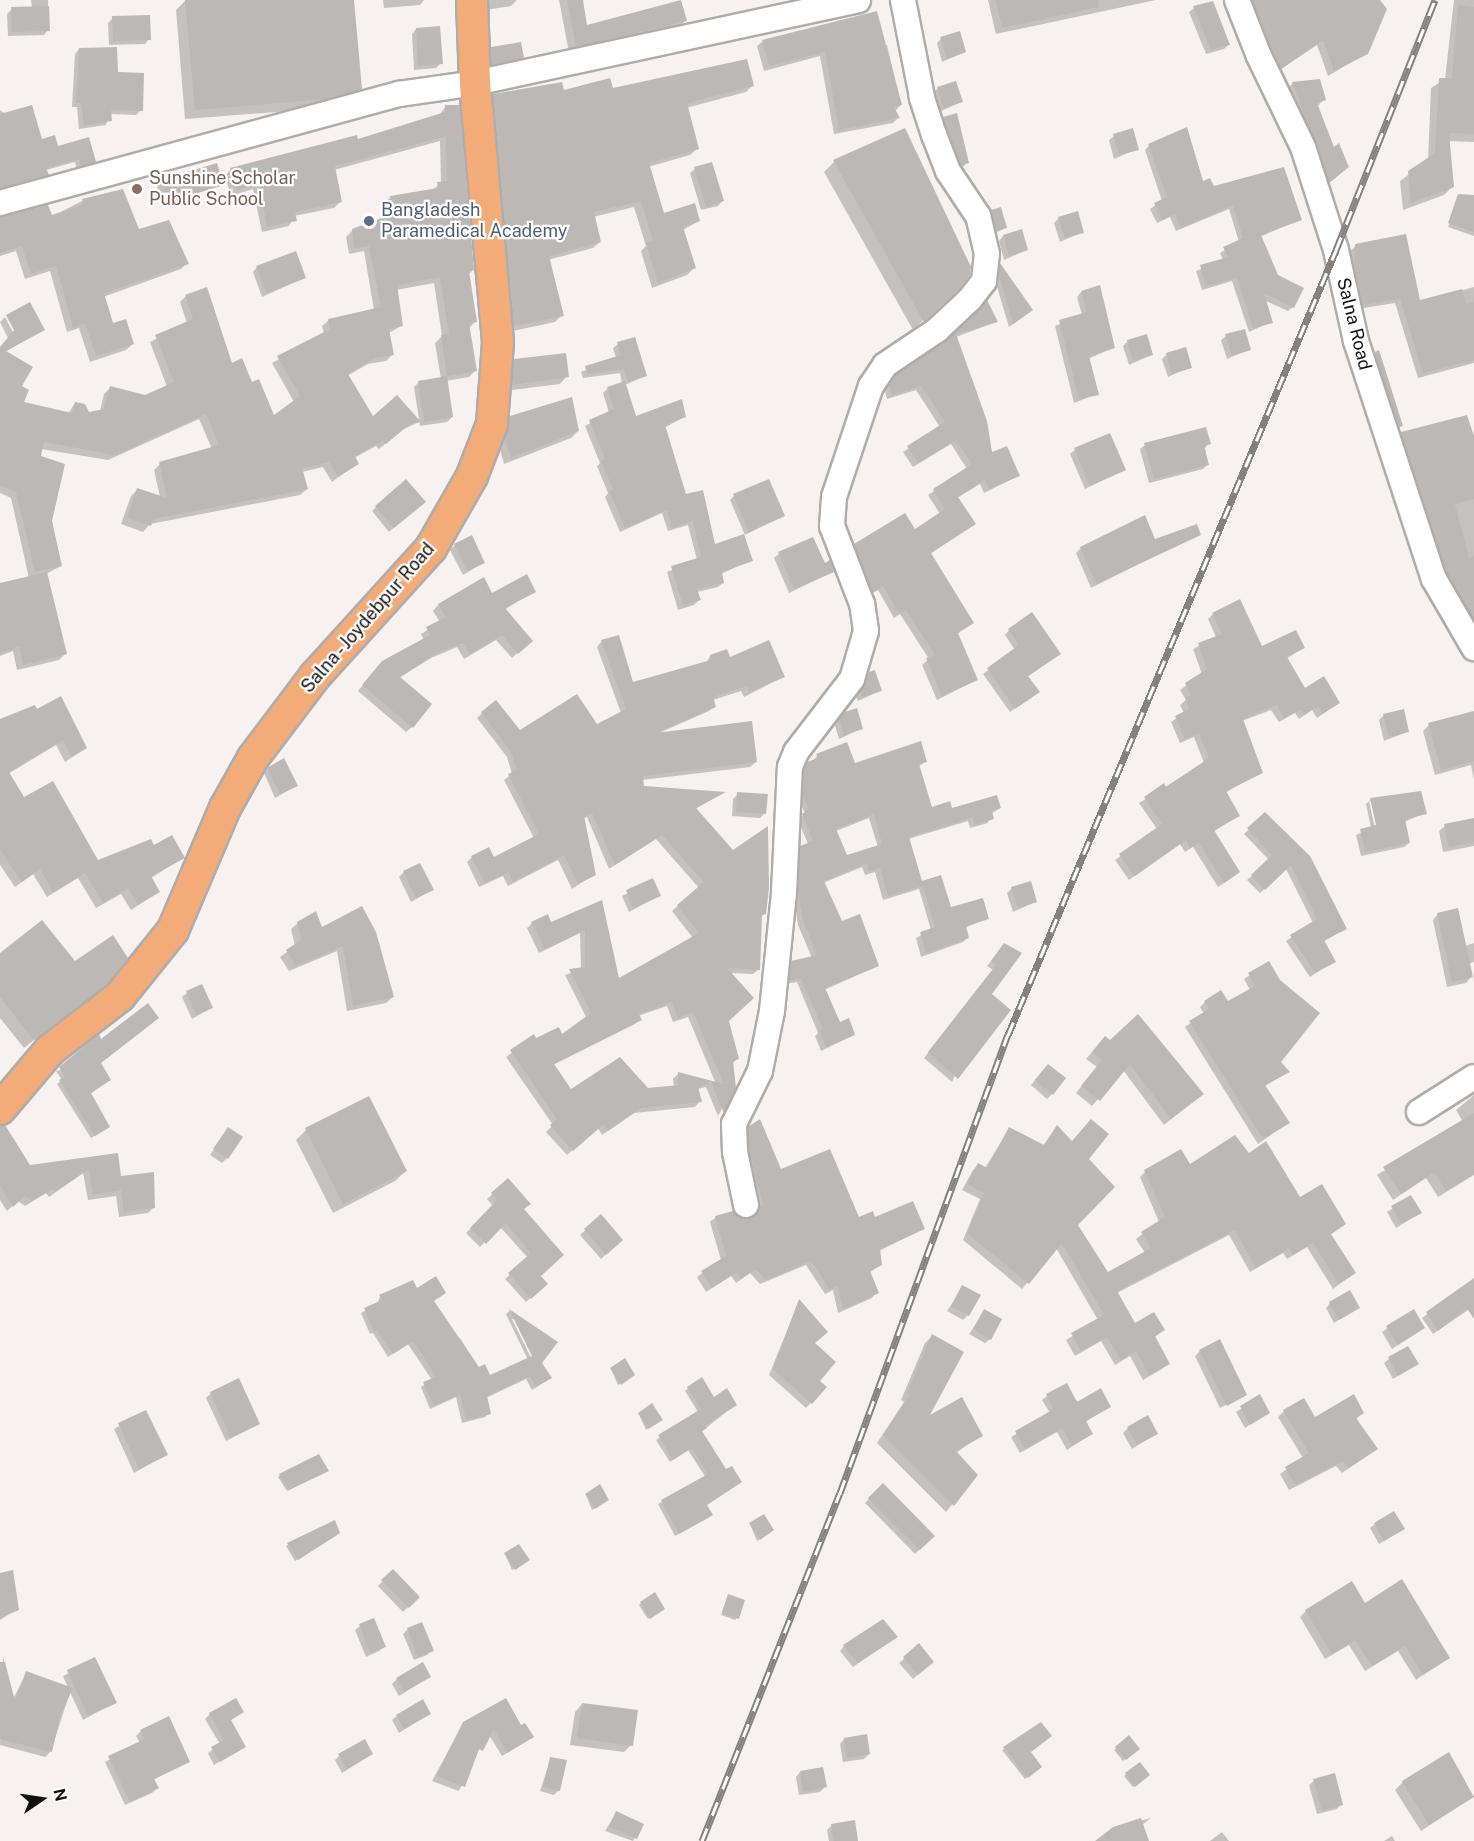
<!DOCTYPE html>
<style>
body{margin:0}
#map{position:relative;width:1474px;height:1841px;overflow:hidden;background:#f7f2ef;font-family:"Public Sans",sans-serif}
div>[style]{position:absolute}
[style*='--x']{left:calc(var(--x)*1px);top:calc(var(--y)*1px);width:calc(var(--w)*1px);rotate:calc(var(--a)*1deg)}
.shadow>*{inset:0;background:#0003}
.building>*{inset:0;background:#bcb8b5}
.roads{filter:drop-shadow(2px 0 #b0aca9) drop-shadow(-2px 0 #b0aca9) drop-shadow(0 2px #b0aca9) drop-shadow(0 -2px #b0aca9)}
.minor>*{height:24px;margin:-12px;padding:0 12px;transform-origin:12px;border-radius:12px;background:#fff}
.major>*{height:30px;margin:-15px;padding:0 15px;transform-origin:15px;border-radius:15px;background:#f3ac79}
.rail>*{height:7px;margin-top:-3.5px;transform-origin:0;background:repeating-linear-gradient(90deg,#fff 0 14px,#85817f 0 28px);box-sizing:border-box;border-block:2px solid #85817f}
.dots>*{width:16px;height:16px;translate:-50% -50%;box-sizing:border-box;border:3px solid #fff;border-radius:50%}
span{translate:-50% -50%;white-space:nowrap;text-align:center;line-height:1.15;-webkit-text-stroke:4.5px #fff;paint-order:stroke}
.education-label{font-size:18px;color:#785e54}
.left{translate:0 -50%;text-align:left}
.service-label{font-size:18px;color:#4e5e75}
.street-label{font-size:18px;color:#131110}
.north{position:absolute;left:12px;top:1769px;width:60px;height:60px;-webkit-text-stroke:4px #fff;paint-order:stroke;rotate:77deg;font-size:16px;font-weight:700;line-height:24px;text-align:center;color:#131110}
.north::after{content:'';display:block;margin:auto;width:21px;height:27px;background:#131110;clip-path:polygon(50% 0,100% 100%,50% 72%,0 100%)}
</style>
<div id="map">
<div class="shadow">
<div style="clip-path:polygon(31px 0,48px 0,48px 30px,44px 35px,8px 36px,7px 14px,12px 9px,32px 8px)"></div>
<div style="clip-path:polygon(186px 0,353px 0,360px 89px,350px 99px,315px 109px,185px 119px,176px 10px)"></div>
<div style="clip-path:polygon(383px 0,424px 0,420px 5px,384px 8px)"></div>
<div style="clip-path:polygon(483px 0,516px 0,516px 1px,511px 6px,485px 10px)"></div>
<div style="clip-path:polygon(559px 0,581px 0,586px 27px,685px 21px,677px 29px,569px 53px)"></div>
<div style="clip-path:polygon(988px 0,1156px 0,996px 34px)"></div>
<div style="clip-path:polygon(1244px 0,1378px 0,1367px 53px,1328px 76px,1317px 45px,1275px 73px)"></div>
<div style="clip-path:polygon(1454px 0,1474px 0,1474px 142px,1448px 141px,1453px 186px,1444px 195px,1403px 210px,1400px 181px,1428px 160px,1431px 88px,1445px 79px)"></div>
<div style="clip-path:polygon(1194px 8px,1229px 44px,1224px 49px,1206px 54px,1189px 12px)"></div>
<div style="clip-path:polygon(113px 18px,149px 39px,145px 44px,109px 45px,108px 23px)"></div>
<div style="clip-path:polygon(416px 29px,441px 63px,436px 68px,414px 70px,412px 34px)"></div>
<div style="clip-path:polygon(941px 39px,965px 52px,942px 62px,937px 43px)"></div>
<div style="clip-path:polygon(763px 41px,887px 45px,901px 105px,895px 111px,898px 118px,893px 123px,834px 134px,820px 56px,764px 71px,757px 46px)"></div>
<div style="clip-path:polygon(79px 49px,116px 74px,141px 110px,136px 115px,110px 114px,106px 125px,79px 129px,77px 107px,72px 107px,75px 54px)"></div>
<div style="clip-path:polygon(492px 49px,522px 57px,518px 62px,487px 69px,487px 54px)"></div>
<div style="clip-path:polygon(1293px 83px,1324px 99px,1317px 107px,1333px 149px,1348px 167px,1322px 189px,1285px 91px)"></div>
<div style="clip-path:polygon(753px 85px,746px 92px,686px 108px,697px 149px,690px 155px,648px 167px,663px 215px,699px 221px,683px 230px,694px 268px,687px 275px,652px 288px,641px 251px,646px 246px,634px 207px,593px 217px,600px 242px,593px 248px,548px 260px,562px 315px,555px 322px,508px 332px,487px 102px,494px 95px)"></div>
<div style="clip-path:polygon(938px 88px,961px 102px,939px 112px,933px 93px)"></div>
<div style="clip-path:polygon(445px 107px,473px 270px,468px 275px,475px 322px,468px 329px,475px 371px,469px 377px,446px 381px,452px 417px,447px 422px,420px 426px,414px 387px,418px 383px,441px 379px,435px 343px,442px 336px,434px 283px,396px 290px,401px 326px,389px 333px,392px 355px,386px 361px,368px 364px,347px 376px,372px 419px,419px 422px,402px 430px,379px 449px,376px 446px,354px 458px,357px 463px,332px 482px,323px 467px,302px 472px,307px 489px,300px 495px,150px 524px,143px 532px,121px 524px,131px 496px,137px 490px,160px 497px,154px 470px,160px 464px,212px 449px,199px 419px,108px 460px,41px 449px,39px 457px,61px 566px,46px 574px,65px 654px,59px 660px,17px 670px,13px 651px,0 656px,0 585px,29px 578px,11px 498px,0 493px,0 351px,8px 338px,0 322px,5px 317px,16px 338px,43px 329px,5px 352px,20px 387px,21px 403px,68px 414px,75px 403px,88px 413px,100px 411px,104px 394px,110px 388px,145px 396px,167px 387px,150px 342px,187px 323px,180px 302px,186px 296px,231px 365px,251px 384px,274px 417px,294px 402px,272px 363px,324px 334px,322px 326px,329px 320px,374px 310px,364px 251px,349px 254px,346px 237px,352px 231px,388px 217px,384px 203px,391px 197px,432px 190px,441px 183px,440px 141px,334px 170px,340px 202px,334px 208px,294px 216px,289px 226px,262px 232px,253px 189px,231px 196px,225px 176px,231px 169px,357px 141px,439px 116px)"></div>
<div style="clip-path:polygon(0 110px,41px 141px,94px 162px,77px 170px,75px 162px,46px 170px,43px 179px,0 193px)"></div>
<div style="clip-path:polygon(944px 119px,968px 162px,963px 167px,956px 168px,940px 123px)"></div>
<div style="clip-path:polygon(1114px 136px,1137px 149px,1114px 159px,1109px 140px)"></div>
<div style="clip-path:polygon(1149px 146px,1202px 183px,1300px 219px,1260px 237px,1293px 307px,1288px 311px,1264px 300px,1271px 322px,1249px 332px,1232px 281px,1202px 290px,1196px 271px,1223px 260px,1220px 253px,1239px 242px,1229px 209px,1176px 231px,1170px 217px,1157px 223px,1150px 209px,1162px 201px,1145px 150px)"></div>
<div style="clip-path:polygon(834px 162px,969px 275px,913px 330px,824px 172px)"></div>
<div style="clip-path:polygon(695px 169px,722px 201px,718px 206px,701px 210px,690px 173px)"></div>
<div style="clip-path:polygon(162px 181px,222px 184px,163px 206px,157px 186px)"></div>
<div style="clip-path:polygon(122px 191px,138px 230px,187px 263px,181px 269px,103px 297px,112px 325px,133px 344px,126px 350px,90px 362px,79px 328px,67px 332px,50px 271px,25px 279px,16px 251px,0 256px,0 218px,51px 217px,82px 201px)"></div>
<div style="clip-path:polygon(1459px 197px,1474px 197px,1474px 236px,1448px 227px)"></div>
<div style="clip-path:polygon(992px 211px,1005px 228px,992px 235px,987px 216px)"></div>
<div style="clip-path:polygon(1059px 218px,1082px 232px,1060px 242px,1054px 223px)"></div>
<div style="clip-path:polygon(1003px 236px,1027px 250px,1004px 260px,999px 241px)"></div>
<div style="clip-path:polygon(1356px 246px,1419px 302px,1474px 287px,1474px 363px,1418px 378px,1395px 303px,1358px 309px,1349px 272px,1350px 251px)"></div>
<div style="clip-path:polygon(1000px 266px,1026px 315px,1009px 327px,995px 280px)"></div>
<div style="clip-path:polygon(257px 267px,304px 278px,262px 297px,253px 272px)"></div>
<div style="clip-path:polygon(1081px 292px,1113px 348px,1088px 359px,1097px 394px,1074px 403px,1055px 326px,1082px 315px,1077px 297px)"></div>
<div style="clip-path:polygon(987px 303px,996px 322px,956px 337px,991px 454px,1018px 476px,984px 493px,980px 484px,957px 498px,974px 524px,930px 554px,972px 622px,957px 634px,976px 680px,937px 700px,922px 665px,929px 659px,900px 614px,894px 618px,878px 590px,868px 596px,850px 551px,855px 546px,914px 531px,940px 514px,928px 495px,967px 469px,951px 444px,913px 467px,903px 452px,940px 427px,916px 390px,887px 399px,885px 391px,890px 382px,948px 342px)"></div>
<div style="clip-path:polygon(1226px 336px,1249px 349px,1227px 359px,1221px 340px)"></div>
<div style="clip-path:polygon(1128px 341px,1151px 355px,1129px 365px,1123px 346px)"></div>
<div style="clip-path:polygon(618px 344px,645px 376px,625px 385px,635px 418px,684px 417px,664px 428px,685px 496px,714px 546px,751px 560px,721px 574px,723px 583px,718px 587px,697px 592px,699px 600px,694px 605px,678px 610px,667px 572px,697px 560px,688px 525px,668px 531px,662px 513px,620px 532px,605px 497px,608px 493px,597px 466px,600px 463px,585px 426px,609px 413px,603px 393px,607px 389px,618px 416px,607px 389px,622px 384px,620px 373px,583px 378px,581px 372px,616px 358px,613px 348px)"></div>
<div style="clip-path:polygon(1378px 352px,1401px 426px,1397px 430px,1371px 357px)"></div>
<div style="clip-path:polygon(1167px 354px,1190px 367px,1168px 377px,1162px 359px)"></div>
<div style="clip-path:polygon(515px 360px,567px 376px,560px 384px,505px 391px,507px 368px)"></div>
<div style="clip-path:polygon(511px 417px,578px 431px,571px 438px,504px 464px,499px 446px,504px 424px)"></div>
<div style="clip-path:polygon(1402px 434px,1474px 440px,1474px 635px,1441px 580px,1395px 440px)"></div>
<div style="clip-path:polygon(1209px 443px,1205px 448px,1208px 464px,1203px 469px,1149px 483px,1140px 449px,1145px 445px)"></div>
<div style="clip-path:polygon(1075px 450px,1124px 470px,1085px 489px,1070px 454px)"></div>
<div style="clip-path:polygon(734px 496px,783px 516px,745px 535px,730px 500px)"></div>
<div style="clip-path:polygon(419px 506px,389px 532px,372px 511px,376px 507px)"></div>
<div style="clip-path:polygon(1199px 534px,1091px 588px,1076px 553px,1081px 548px)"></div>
<div style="clip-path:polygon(455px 545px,483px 563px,463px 575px,450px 550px)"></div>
<div style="clip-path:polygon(779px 554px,824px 565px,833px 572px,789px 593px,774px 558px)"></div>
<div style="clip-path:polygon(484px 579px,491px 595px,534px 591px,504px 610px,525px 646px,512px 658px,496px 640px,464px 659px,457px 647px,431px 658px,399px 678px,412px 727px,406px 732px,358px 691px,376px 669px,424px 640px,421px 634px,440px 622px,433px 611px,438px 605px)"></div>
<div style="clip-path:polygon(1213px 614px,1261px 648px,1303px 648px,1286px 659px,1305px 690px,1339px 703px,1317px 718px,1312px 710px,1299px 719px,1295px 713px,1279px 722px,1271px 710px,1242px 721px,1261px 772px,1225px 793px,1238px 816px,1213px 832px,1239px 872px,1233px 877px,1218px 887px,1193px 847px,1185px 852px,1180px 844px,1129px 880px,1115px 860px,1157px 829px,1139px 803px,1204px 763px,1194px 737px,1180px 743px,1171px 722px,1184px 713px,1180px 705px,1186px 700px,1180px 690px,1202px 674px,1193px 649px,1216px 637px,1208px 619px)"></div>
<div style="clip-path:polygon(1009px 630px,1054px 658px,1027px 677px,1038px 692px,1010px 712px,983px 674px,1015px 650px,1005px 635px)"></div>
<div style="clip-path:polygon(evenodd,602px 641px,632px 684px,706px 663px,710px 656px,783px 677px,744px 697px,741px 691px,713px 700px,715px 706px,709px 711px,659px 733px,756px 762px,750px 767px,642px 780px,642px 788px,723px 793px,695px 809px,765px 913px,761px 917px,759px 969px,753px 974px,730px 973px,728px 1021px,737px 1059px,732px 1064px,734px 1088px,718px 1116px,706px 1087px,697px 1089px,700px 1101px,695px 1107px,634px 1113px,602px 1135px,598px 1128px,567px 1155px,546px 1132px,553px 1125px,506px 1057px,533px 1036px,536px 1040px,562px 1036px,587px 1019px,565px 975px,581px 969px,580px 933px,539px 953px,527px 928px,532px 923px,551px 924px,601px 902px,617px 980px,693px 938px,672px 911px,699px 888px,656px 839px,609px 869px,587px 817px,583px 819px,595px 874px,572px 889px,558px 860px,508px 886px,503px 876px,479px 887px,467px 862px,472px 857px,493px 859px,534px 838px,504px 780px,512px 774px,507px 757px,477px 718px,482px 713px,519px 732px,597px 726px,621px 713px,597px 647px,602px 641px,667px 1006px,673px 1022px,688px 1017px,716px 1084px,678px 1074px,673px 1079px,674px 1087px,571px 1091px,553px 1065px,635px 1024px,638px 1016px,667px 1006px)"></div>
<div style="clip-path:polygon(870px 674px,880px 691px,858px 701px,856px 697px)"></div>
<div style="clip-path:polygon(36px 711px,85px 748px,65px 762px,56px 745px,8px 774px,23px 799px,98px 862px,153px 847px,183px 858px,151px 878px,158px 892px,131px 910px,121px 894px,96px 908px,78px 878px,47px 897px,33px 874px,15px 887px,0 865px,0 721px,13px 714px,15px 717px)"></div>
<div style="clip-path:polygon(1474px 712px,1474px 780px,1471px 765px,1435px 775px,1423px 731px,1429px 725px)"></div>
<div style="clip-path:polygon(1384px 715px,1407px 732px,1384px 741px,1379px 720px)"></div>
<div style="clip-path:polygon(840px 718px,861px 729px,839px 739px,835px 725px)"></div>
<div style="clip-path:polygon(evenodd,817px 756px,854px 765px,926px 761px,918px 767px,931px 808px,1000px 808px,991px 814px,988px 823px,970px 828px,968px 821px,908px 839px,921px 882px,950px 909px,987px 918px,965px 928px,967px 938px,963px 942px,921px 957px,916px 938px,931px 930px,919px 889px,883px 900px,875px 872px,865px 875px,862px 867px,823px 883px,841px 923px,878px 966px,824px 990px,839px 1024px,854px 1035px,821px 1051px,815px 1036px,818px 1033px,797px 982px,786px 984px,787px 967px,792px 962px,812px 958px,798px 925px,794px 897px,796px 852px,808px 844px,798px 820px,805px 814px,799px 799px,800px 776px,817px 756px,869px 818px,878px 847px,846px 856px,836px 831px,869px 818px)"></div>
<div style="clip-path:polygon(268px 769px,296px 786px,275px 798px,264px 773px)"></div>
<div style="clip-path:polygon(evenodd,1420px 792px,1425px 813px,1404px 822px,1409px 843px,1404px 847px,1361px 856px,1356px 835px,1371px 828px,1366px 804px,1370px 800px,1420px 792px,1369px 801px,1372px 801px,1379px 832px,1376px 833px,1369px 801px)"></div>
<div style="clip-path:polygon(738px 794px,765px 813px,760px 818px,732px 816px,733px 799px)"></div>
<div style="clip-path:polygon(1265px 814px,1345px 929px,1323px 942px,1334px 961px,1310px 977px,1286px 941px,1313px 923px,1286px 869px,1260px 893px,1247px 880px,1269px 860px,1244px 834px)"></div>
<div style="clip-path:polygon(1474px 820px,1474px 846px,1443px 852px,1439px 831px,1445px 826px)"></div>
<div style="clip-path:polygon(404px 872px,432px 890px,411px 902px,399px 877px)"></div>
<div style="clip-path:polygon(653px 880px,659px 896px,629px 912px,622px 896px)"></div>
<div style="clip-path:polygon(1012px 888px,1035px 902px,1013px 912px,1007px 893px)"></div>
<div style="clip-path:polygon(362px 908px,393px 997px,386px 1003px,347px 1011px,337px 951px,289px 971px,280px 957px,295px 946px,291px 929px,298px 923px,321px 929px)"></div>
<div style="clip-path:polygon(1438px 914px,1465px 946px,1474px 943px,1474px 962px,1468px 964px,1471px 977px,1466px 983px,1447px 987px,1433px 920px)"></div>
<div style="clip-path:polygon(1004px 945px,1018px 955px,990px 994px,952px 1082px,924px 1058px,993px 970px,987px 966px)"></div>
<div style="clip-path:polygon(0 955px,74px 963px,107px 983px,24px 1048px,0 1018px)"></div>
<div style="clip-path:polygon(1268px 963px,1279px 1062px,1288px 1072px,1265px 1086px,1288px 1123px,1258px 1144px,1185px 1027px,1204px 1014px,1200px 1007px,1205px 1002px,1227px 1003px,1250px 990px,1244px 979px)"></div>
<div style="clip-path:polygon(187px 993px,211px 1008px,192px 1019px,182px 997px)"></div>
<div style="clip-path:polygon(1099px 1044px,1202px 1094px,1164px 1125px,1123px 1070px,1092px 1106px,1076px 1093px,1097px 1067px,1086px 1059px)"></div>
<div style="clip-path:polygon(99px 1063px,109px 1080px,90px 1094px,105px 1130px,91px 1138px,57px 1084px,62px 1080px,56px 1071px)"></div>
<div style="clip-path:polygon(1043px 1070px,1052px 1094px,1047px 1099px,1031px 1085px)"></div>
<div style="clip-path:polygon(1474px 1095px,1474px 1175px,1438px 1197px,1426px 1178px,1393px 1200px,1377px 1175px,1463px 1122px,1456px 1110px)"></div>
<div style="clip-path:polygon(369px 1098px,406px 1171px,395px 1181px,333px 1213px,296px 1140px,306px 1130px)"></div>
<div style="clip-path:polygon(0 1127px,29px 1167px,117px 1154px,120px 1178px,154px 1207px,148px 1213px,119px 1217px,116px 1196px,88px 1200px,83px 1173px,49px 1197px,46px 1193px,25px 1206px,18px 1201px,7px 1211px,0 1200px)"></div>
<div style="clip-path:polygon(1057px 1127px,1087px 1159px,1077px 1225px,1107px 1274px,1145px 1253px,1136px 1239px,1159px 1222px,1140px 1177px,1145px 1172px,1248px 1155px,1300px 1199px,1345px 1224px,1330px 1235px,1354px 1273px,1333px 1289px,1307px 1247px,1287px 1259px,1283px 1253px,1250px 1272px,1229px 1235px,1117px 1293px,1135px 1325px,1163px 1330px,1154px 1338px,1168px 1363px,1162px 1369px,1143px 1380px,1130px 1356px,1115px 1365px,1101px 1341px,1075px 1356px,1066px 1340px,1098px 1320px,1056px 1248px,1022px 1289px,963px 1240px,980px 1199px,962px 1190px,973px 1170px,978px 1165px,985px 1168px,1009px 1129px,1043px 1146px)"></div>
<div style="clip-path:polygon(749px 1128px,781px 1172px,859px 1219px,923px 1229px,879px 1251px,880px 1265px,869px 1273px,877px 1292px,872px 1298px,838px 1313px,833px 1290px,825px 1294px,806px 1265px,760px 1284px,750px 1273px,736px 1283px,731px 1276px,706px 1292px,697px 1277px,721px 1260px,710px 1222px,716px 1217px,749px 1220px,758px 1210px,745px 1156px,744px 1134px)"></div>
<div style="clip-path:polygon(224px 1134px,227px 1158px,222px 1163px,210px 1155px)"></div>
<div style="clip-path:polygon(508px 1180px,523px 1209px,542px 1288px,526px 1302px,505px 1279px,528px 1258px,500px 1227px,480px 1247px,466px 1233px,493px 1206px,487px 1199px)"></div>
<div style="clip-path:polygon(1411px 1197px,1420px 1213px,1396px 1228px,1387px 1212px)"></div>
<div style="clip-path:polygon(601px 1216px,621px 1240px,601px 1259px,580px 1235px)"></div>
<div style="clip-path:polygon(1474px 1281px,1474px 1306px,1433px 1334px,1422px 1318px)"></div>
<div style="clip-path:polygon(963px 1287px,968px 1315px,963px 1320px,947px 1311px)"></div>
<div style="clip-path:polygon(evenodd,416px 1290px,433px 1301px,457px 1340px,460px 1338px,479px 1369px,489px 1377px,528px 1360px,506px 1314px,509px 1311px,556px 1342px,541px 1363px,550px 1378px,532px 1390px,526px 1379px,486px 1398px,489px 1413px,485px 1417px,462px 1423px,456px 1397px,430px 1409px,421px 1387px,432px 1380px,408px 1344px,388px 1357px,373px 1333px,370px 1334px,361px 1313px,378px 1303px,380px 1296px,416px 1290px,512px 1319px,515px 1319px,537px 1362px,534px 1364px,512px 1319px)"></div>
<div style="clip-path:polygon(799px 1301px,813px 1343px,817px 1381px,825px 1387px,806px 1408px,769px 1375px)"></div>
<div style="clip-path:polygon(1330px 1303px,1358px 1308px,1334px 1323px,1326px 1308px)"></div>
<div style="clip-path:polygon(985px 1311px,990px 1339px,985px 1343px,969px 1334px)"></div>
<div style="clip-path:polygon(1413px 1311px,1423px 1328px,1392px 1349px,1382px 1332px)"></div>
<div style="clip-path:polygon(932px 1336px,927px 1418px,981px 1435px,956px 1453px,976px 1475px,946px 1512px,877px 1443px,904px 1402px,901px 1400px,925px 1343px)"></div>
<div style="clip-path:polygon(1200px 1351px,1242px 1396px,1220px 1408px,1195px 1356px)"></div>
<div style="clip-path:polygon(1389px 1359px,1417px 1364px,1393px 1379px,1384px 1363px)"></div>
<div style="clip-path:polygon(611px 1369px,632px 1377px,618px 1385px)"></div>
<div style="clip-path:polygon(688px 1388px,735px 1405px,701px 1432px,725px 1472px,741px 1482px,706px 1505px,711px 1515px,708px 1518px,675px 1536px,658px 1504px,706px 1478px,688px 1450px,670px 1462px,656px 1440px,698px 1412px,685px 1391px)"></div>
<div style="clip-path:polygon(211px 1393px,258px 1424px,226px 1441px,206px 1398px)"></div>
<div style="clip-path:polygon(1047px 1396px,1109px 1406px,1084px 1423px,1091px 1434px,1067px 1450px,1057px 1432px,1020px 1453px,1011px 1437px,1050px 1413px,1042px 1400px)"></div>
<div style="clip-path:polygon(1260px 1396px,1268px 1412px,1245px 1428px,1236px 1412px)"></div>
<div style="clip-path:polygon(1284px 1411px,1314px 1419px,1363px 1413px,1355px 1420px,1369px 1454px,1342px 1473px,1336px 1466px,1289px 1490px,1280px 1474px,1303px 1458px,1278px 1417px)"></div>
<div style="clip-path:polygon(146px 1412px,166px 1455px,134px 1473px,114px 1429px)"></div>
<div style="clip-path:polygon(639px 1414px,659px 1422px,646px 1430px)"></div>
<div style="clip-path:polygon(1128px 1428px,1156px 1434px,1132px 1449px,1123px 1433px)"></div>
<div style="clip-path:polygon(325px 1472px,287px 1491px,278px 1477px,280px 1475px)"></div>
<div style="clip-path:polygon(883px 1485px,933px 1536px,915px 1554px,865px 1503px)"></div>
<div style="clip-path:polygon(586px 1495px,606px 1501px,592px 1510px)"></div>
<div style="clip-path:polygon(334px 1522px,337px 1535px,295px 1561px,286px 1546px)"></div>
<div style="clip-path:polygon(750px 1524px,771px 1532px,757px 1541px)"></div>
<div style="clip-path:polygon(1375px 1524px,1403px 1529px,1379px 1544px,1370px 1528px)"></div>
<div style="clip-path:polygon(505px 1554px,526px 1562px,512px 1570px)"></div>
<div style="clip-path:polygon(393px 1571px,418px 1597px,403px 1612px,378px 1586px)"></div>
<div style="clip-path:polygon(0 1574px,17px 1609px,0 1620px)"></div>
<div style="clip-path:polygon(654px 1594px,661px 1611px,648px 1619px,639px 1605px)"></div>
<div style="clip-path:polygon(727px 1598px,737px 1618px,735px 1620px,721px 1615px)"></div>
<div style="clip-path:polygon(1364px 1605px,1448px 1657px,1416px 1680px,1398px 1651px,1365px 1671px,1349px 1645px,1325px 1659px,1300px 1617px,1306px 1611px)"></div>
<div style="clip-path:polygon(360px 1626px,384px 1647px,379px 1651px,366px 1657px,355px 1630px)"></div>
<div style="clip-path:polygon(408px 1629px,432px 1650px,427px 1655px,414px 1660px,403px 1634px)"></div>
<div style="clip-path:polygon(896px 1637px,853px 1667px,840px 1651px,844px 1646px)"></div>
<div style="clip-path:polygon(919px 1646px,928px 1666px,913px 1679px,899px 1663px)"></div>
<div style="clip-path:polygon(3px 1657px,13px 1699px,27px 1672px,68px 1688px,63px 1676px,95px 1659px,115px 1702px,83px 1720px,70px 1692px,51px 1751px,45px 1757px,0 1745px)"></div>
<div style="clip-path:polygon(429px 1677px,399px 1696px,392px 1684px,397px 1679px)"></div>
<div style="clip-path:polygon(582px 1704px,631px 1745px,624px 1752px,570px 1745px,575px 1712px)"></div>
<div style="clip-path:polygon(242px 1712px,230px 1721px,244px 1747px,214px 1765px,208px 1753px,220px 1744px,205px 1719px,210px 1714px)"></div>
<div style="clip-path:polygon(429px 1714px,399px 1733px,392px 1720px,397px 1716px)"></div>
<div style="clip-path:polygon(463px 1724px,521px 1727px,532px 1737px,502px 1756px,489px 1735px,476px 1754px,459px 1791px,432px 1781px)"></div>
<div style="clip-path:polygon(1041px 1724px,1029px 1752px,1040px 1767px,1025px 1779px,1002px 1750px)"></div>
<div style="clip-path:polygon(141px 1731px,188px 1762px,153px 1780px,157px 1788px,152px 1793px,125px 1805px,105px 1762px,140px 1743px,136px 1736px)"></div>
<div style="clip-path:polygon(1129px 1737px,1138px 1749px,1123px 1761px,1114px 1750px)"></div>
<div style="clip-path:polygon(844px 1739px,869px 1754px,864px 1759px,843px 1762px,840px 1744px)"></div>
<div style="clip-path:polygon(372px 1754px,342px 1773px,335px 1760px,339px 1756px)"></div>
<div style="clip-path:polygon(551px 1758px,559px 1790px,554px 1795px,540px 1791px)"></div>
<div style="clip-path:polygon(1139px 1764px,1148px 1775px,1133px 1787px,1124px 1776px)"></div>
<div style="clip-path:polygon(800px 1772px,825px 1787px,820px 1792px,799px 1795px,796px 1777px)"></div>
<div style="clip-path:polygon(1314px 1781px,1341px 1804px,1337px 1809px,1317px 1814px,1309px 1785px)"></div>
<div style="clip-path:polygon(1403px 1782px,1474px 1796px,1421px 1831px,1395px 1790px)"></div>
<div style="clip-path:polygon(616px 1813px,642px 1825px,633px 1841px,605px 1831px)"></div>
<div style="clip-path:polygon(1151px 1818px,1142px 1825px,1147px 1841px,1098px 1841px,1114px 1828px)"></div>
<div style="clip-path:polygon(832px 1825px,856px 1841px,829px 1841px,827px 1830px)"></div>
<div style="clip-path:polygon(1222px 1832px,1229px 1841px,1210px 1841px)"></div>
<div style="clip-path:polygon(1392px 1836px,1395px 1841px,1384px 1841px)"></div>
</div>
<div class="building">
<div style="clip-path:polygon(185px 0,354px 0,362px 89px,327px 99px,195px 110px)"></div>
<div style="clip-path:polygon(567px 0,583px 0,587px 25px,681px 0,687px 21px,576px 47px)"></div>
<div style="clip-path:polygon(996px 0,1098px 0,1099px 7px,1002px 28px)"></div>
<div style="clip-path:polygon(1252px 0,1380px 0,1387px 9px,1368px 54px,1334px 71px,1323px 40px,1281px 69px)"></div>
<div style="clip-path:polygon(1213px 1px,1230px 45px,1211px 50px,1193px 6px)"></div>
<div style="clip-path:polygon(1458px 5px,1474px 7px,1474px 134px,1449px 133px,1454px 187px,1411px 203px,1408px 171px,1435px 153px,1439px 78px,1452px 78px)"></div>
<div style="clip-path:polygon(49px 6px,50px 31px,12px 32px,11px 7px)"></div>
<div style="clip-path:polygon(877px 11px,902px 105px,894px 107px,900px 118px,839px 130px,825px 52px,769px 66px,762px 40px)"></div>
<div style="clip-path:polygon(150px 15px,151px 40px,113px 41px,112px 16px)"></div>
<div style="clip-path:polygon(440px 26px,443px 64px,418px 66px,416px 28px)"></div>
<div style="clip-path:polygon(960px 31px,966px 52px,947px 59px,940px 37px)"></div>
<div style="clip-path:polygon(521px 42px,524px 58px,492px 65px,491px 47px)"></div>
<div style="clip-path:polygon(117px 47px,118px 72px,144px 73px,143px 111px,111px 110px,112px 121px,84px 125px,81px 103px,76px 103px,79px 48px)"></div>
<div style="clip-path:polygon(747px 59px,754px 86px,687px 103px,699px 149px,649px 163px,664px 213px,695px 203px,700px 221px,683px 227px,696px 268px,658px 283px,646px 243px,653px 241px,641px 201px,594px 212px,601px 242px,549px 256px,564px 316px,514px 326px,493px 94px,562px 82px,564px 90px,610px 78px,613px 88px)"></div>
<div style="clip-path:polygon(1320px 79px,1326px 100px,1317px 103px,1334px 147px,1339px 143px,1349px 167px,1329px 183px,1292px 82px)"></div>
<div style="clip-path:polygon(956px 81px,963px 102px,943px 108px,937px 87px)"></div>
<div style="clip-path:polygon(32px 105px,42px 139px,55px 135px,58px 146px,89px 137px,96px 162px,81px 166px,79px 159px,46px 168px,49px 175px,0 188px,0 114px)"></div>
<div style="clip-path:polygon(445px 105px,460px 105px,474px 270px,469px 271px,477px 322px,469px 323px,477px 371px,447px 376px,441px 335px,449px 334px,440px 277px,397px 285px,403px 326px,389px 329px,394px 355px,375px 358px,348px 374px,373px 416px,397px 395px,421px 422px,410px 424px,386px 444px,382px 441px,355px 456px,359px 464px,338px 477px,329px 462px,302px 468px,308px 489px,153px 519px,151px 526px,127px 518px,137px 488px,167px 498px,159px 462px,219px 445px,206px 414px,115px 455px,44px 442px,41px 456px,65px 464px,52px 521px,62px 566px,35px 572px,16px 492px,0 485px,0 347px,14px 330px,6px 315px,30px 302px,45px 330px,6px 351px,33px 367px,22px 386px,29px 390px,24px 402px,72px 413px,75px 402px,85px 404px,89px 412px,104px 409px,110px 386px,145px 395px,174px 382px,155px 335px,193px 319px,185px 295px,207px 287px,232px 363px,242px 358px,252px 382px,259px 379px,274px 415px,300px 396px,277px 356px,330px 329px,328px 319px,381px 307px,369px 246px,354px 248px,352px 229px,395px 213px,390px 196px,438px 188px,437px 182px,447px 181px,446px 136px,335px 166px,342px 202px,295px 212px,297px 221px,267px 227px,259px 184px,237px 190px,230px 168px,357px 135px,358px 139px,445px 112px)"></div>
<div style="clip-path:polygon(957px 113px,969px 163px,961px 165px,943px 117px)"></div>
<div style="clip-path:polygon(1187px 127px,1203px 181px,1210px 178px,1214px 186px,1284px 167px,1302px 220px,1261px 235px,1278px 275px,1304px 288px,1294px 308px,1264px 293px,1273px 323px,1253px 328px,1237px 278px,1206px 286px,1200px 265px,1228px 257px,1223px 247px,1243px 238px,1233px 205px,1181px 228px,1175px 214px,1162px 220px,1154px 203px,1167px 197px,1148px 144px)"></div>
<div style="clip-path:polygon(905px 128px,971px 267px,970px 275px,959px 289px,924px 322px,833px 160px)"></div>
<div style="clip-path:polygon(1133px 128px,1139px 150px,1119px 155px,1113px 134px)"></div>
<div style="clip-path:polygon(712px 162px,724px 201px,706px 207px,694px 167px)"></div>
<div style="clip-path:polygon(217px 163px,224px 185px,168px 202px,161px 180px)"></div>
<div style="clip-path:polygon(123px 189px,139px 229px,169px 220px,189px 264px,104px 293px,113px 323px,126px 319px,134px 344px,96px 356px,85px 323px,73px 327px,56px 265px,31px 274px,22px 246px,0 253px,0 217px,48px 205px,52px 215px,84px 204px,82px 199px)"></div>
<div style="clip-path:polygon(1458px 194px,1474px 195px,1474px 232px,1448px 223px)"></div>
<div style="clip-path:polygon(1001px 207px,1007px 228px,996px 231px,991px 210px)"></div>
<div style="clip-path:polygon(1078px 211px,1084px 233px,1065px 238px,1058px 217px)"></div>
<div style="clip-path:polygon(1022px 229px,1028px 250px,1009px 256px,1003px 235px)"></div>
<div style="clip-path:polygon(1406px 234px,1420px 300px,1462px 289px,1466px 304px,1474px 302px,1474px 360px,1423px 373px,1400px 299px,1363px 305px,1354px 266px,1355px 244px)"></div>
<div style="clip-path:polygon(296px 251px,306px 278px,267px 293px,256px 266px)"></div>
<div style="clip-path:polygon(1000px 263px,1033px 310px,1013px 324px,999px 275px)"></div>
<div style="clip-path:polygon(1100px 285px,1115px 348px,1089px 356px,1099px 395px,1079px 399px,1059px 320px,1087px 312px,1081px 291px)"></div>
<div style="clip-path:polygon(987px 300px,998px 322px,956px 334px,987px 421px,992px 452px,1007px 446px,1020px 476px,989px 489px,985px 480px,958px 497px,976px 524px,931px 553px,974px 623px,958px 633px,978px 680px,942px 696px,926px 658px,935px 655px,906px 610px,900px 614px,883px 586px,873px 592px,854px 544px,905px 513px,915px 529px,945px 509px,933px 489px,972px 464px,956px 440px,918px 463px,907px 446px,945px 422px,921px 386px,892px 395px,889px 384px,895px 375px,947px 340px)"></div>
<div style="clip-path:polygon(1245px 329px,1251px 350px,1232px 356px,1225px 334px)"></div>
<div style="clip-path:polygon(1147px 334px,1153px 355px,1133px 361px,1127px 340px)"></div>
<div style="clip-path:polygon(635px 337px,647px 376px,628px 382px,624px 369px,587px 374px,585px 366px,621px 355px,617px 342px)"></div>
<div style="clip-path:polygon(1186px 347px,1192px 368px,1172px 374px,1166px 353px)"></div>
<div style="clip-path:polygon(1379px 350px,1403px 426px,1399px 427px,1375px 352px)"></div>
<div style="clip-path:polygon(566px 353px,569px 377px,512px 385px,514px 359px)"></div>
<div style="clip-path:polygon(447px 376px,453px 417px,424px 422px,418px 381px)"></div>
<div style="clip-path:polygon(625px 381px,636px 416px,682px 399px,686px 417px,665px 425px,686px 494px,703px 490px,715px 544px,744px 534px,753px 561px,722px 572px,724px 583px,697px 589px,701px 600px,683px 606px,671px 566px,701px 557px,693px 521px,672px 528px,667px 510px,625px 528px,609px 491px,613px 489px,601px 461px,605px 459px,589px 420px,614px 409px,607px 387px)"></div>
<div style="clip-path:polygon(572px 397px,579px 431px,511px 458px,505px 438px,510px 416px)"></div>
<div style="clip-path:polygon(1467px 415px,1474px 436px,1474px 499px,1455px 504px,1469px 558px,1474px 556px,1474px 620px,1447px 573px,1401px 432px)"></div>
<div style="clip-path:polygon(1206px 427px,1211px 444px,1204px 446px,1209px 465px,1154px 479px,1144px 443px)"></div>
<div style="clip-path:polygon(1110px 433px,1126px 470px,1090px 486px,1074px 448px)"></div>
<div style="clip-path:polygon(406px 479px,426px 502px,394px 528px,375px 506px)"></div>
<div style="clip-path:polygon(769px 479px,785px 516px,749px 532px,733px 494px)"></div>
<div style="clip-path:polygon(1145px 515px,1155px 539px,1197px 524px,1201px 535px,1096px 584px,1080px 547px)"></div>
<div style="clip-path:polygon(472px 535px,485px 563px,467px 571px,454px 544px)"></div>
<div style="clip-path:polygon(813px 537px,825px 563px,830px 560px,834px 572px,794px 589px,778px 552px)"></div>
<div style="clip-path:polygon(47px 572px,67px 654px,23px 665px,19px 646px,0 654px,0 583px)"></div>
<div style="clip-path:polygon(527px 574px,536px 592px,505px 608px,533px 641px,518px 654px,502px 635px,470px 654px,463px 643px,438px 652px,400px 677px,432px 704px,413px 728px,362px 685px,382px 661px,430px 635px,426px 627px,446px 617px,438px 604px,484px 577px,492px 593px)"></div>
<div style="clip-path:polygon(1240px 599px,1262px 646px,1296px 630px,1305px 648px,1287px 657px,1305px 688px,1324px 676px,1340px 703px,1322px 714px,1318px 706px,1304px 715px,1301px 709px,1284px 718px,1277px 705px,1243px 719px,1263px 773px,1226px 791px,1240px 816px,1214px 830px,1240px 872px,1224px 883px,1199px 843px,1190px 848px,1186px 840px,1135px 876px,1119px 854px,1162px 824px,1144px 797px,1164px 783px,1166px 787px,1209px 758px,1199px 733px,1185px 739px,1175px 716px,1189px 709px,1185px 698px,1191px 695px,1185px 683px,1207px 669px,1198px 643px,1222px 634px,1212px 613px)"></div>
<div style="clip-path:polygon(1032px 612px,1061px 654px,1028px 676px,1040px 692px,1015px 709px,987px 668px,1019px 645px,1008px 629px)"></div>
<div style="clip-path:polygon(evenodd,619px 635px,633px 682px,711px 660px,710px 655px,727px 649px,730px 657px,769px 640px,785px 677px,749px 692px,747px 686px,713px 697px,716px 707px,655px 733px,752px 721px,757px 762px,643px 776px,644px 786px,726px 792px,696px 808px,733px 850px,768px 826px,769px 888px,766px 914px,762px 915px,760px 970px,727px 968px,754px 998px,729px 1021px,739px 1059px,733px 1061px,736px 1088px,724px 1113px,711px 1082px,698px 1087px,702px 1102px,641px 1108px,608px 1131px,604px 1124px,573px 1151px,550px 1125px,557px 1119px,510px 1050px,534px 1034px,536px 1038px,559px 1027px,562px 1034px,591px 1013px,569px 969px,585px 967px,585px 930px,545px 949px,531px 922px,548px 914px,551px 922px,602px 900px,619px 978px,699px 933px,677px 905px,704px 882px,662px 835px,615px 865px,592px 813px,584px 816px,596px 875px,578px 884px,564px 855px,513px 882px,509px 872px,485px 883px,471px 856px,489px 847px,494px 857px,539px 834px,508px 774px,517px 770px,511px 752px,481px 712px,496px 700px,520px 730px,577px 694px,597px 724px,626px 709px,601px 640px,619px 635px,672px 1002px,678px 1018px,693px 1012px,724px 1084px,678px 1072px,679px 1085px,648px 1088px,620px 1057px,571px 1089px,554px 1064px,642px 1020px,639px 1014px,672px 1002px)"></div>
<div style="clip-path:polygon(875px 670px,882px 691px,862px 697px,860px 691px,869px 672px)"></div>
<div style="clip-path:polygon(61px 696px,87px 748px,72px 757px,63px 740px,9px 772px,24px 797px,53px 781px,98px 860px,151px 839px,154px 845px,172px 835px,185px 858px,151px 876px,160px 892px,138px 905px,128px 888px,103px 903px,85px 873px,53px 892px,40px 869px,22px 882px,0 850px,0 719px,35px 705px,37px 709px)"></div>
<div style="clip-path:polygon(857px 708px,863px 729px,844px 735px,839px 719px,845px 712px)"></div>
<div style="clip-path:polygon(1404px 709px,1409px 732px,1389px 737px,1383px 714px)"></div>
<div style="clip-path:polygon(1474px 711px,1474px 761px,1441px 770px,1428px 723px)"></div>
<div style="clip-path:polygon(evenodd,921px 741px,927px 762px,919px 764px,932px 807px,950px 801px,952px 808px,997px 795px,1001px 808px,992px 811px,994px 819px,975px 825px,973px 817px,909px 837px,922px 881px,941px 875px,951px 907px,983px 898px,989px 919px,966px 926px,969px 938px,926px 953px,920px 932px,935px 927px,923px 886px,888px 896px,880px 868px,869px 871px,867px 863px,824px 881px,842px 921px,860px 914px,879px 966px,825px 988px,840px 1022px,849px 1018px,855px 1035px,826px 1047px,819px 1030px,823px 1029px,801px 978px,789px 981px,791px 961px,817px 955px,803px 920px,798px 892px,800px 846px,813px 841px,802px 814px,809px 809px,803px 794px,804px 770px,807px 762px,818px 758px,816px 754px,847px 742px,855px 763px,921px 741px,874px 814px,882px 844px,847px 855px,836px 829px,874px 814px)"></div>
<div style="clip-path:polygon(284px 758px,298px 786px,280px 794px,267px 768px)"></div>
<div style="clip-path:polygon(1421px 791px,1427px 814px,1405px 819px,1410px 843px,1365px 852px,1360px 829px,1376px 825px,1370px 798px)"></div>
<div style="clip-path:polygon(737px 792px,768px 794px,766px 814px,736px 812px)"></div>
<div style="clip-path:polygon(1265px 812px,1310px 856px,1347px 929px,1324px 940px,1336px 962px,1315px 973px,1290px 935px,1317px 919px,1291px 865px,1265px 890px,1251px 875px,1272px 855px,1247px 828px)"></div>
<div style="clip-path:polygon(1474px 818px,1474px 842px,1449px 847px,1444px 824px)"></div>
<div style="clip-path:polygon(420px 863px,434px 890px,416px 898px,403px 871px)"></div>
<div style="clip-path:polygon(653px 878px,661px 896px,633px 908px,626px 890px)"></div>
<div style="clip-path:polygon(1031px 881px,1037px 902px,1018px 908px,1011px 887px)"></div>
<div style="clip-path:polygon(362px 906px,376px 932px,394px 997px,353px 1006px,343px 946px,296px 966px,286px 950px,301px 940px,297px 922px,316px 911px,322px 927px)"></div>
<div style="clip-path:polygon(1458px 908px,1473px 977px,1452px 982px,1437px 913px)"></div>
<div style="clip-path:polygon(42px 920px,75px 961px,113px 935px,128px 958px,108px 984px,34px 1040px,0 997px,0 953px)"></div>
<div style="clip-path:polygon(1004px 943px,1022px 953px,992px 994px,1011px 1010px,958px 1079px,928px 1052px,996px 965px,991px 961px)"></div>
<div style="clip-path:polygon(1269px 961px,1280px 980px,1320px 1013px,1281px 1062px,1290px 1072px,1265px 1085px,1290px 1123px,1263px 1139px,1189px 1021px,1209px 1009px,1204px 1001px,1221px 990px,1228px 1001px,1255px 986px,1248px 973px)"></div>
<div style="clip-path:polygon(202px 984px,213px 1008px,196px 1015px,186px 991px)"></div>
<div style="clip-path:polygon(148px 1003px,159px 1018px,101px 1063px,111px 1080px,91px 1093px,110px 1127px,95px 1136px,59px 1080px,65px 1077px,59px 1067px,99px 1034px,101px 1039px)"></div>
<div style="clip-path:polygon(1138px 1014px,1204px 1094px,1171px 1119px,1130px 1064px,1100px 1101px,1081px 1086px,1102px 1060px,1092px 1052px,1105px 1036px,1110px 1040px)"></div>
<div style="clip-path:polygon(1048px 1064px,1066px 1078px,1053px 1095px,1035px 1080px)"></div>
<div style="clip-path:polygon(369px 1096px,407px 1171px,343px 1204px,305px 1128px)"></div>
<div style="clip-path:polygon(1474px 1113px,1474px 1174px,1446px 1191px,1434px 1172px,1401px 1194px,1383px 1167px)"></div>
<div style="clip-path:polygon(760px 1119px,781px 1169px,830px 1149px,859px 1217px,873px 1211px,875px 1217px,913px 1201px,925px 1229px,880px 1249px,882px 1265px,870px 1271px,879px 1293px,843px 1309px,838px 1286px,830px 1290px,811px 1261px,766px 1280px,756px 1269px,741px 1279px,737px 1272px,712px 1288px,701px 1271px,726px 1256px,715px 1216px,733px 1211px,741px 1218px,749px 1219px,763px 1204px,749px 1150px,748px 1127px)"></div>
<div style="clip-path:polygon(1091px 1119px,1109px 1134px,1089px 1159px,1115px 1187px,1078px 1225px,1108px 1272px,1151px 1248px,1141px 1232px,1165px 1217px,1144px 1170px,1181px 1149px,1190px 1164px,1235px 1135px,1249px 1153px,1266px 1141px,1300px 1197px,1322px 1184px,1346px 1224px,1331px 1234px,1356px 1273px,1339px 1284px,1313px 1243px,1293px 1255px,1289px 1248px,1256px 1268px,1235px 1230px,1117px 1291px,1135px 1323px,1154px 1312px,1165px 1330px,1155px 1336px,1170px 1364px,1149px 1375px,1136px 1351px,1121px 1360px,1107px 1337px,1081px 1351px,1071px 1333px,1104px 1315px,1062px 1243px,1029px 1284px,967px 1233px,984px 1193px,967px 1184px,978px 1163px,987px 1168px,1009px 1127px,1044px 1145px,1057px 1125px,1072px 1141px)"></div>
<div style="clip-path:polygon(5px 1125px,30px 1165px,118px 1153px,121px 1176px,154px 1172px,155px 1208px,124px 1212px,121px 1190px,93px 1195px,89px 1169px,55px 1192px,53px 1189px,32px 1201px,25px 1196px,13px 1207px,0 1185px,0 1126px)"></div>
<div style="clip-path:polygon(228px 1127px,243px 1137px,228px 1159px,213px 1149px)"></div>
<div style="clip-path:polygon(508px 1178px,531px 1204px,524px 1209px,564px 1255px,541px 1276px,548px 1284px,531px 1299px,508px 1273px,531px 1253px,506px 1223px,486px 1244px,470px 1228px,497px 1200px,491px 1193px)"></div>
<div style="clip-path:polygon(1411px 1195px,1422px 1213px,1401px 1224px,1391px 1206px)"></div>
<div style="clip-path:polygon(601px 1214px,623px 1240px,606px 1255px,584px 1229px)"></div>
<div style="clip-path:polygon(436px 1276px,446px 1293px,434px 1301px,479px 1367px,485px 1364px,490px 1375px,532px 1356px,509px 1309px,558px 1342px,542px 1363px,552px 1378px,536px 1387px,530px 1376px,487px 1396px,491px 1414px,466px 1420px,460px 1395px,434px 1406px,423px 1382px,436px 1377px,417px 1346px,412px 1342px,393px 1354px,377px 1330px,374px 1332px,364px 1308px,382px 1300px,379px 1295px,413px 1280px,417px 1288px)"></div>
<div style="clip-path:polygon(1474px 1278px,1474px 1319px,1467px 1308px,1438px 1331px,1426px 1312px)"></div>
<div style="clip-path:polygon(962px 1285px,981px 1295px,969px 1316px,951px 1306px)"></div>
<div style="clip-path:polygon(1350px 1290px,1360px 1308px,1339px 1320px,1329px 1302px)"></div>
<div style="clip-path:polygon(799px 1299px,828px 1332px,815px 1343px,836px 1362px,820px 1381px,827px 1387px,812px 1404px,773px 1369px)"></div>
<div style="clip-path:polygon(984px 1309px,1002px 1319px,991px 1340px,973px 1329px)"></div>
<div style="clip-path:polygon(1414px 1309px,1425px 1328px,1398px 1345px,1386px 1326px)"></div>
<div style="clip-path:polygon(932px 1334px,964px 1352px,930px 1415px,962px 1397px,983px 1436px,956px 1451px,978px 1475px,954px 1506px,883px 1435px,910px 1395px,907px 1392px)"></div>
<div style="clip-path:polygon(1220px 1339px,1247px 1395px,1227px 1406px,1199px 1350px)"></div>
<div style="clip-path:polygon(1408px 1346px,1419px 1364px,1398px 1376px,1388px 1357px)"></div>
<div style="clip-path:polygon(625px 1358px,635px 1375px,621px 1385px,610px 1368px)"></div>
<div style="clip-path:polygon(702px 1377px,714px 1397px,727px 1388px,737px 1405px,706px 1425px,707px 1428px,702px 1431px,726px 1469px,732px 1466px,742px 1482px,707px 1505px,713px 1515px,679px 1534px,661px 1500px,708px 1474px,692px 1448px,673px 1460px,658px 1435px,701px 1409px,687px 1387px)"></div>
<div style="clip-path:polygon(239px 1378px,260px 1424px,231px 1438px,210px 1392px)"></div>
<div style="clip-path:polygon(1067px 1383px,1077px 1402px,1101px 1388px,1111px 1407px,1086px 1421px,1093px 1434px,1072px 1446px,1062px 1428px,1025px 1449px,1015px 1431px,1054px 1409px,1046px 1394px)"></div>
<div style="clip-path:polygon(1260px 1394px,1270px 1413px,1250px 1425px,1240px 1406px)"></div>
<div style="clip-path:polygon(1354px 1394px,1364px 1413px,1356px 1418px,1378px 1449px,1349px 1468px,1343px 1461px,1295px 1485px,1285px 1467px,1309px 1453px,1283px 1410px,1304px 1398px,1315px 1417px)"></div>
<div style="clip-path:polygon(652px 1403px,663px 1420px,648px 1429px,638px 1413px)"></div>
<div style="clip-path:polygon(146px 1410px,168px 1455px,139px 1469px,118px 1423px)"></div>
<div style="clip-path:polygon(1148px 1415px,1158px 1434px,1137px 1445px,1127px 1427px)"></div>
<div style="clip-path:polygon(319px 1454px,329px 1471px,289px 1490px,279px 1474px)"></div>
<div style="clip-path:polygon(883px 1483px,935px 1536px,920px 1550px,868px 1498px)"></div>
<div style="clip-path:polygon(600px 1484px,609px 1500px,595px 1509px,585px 1494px)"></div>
<div style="clip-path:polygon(1394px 1511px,1405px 1529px,1384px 1541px,1374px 1523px)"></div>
<div style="clip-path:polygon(764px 1514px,774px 1530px,760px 1540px,749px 1523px)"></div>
<div style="clip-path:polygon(335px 1520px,340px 1533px,298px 1560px,287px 1543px)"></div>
<div style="clip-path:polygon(519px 1544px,530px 1560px,515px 1570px,504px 1553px)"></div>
<div style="clip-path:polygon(393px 1569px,420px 1597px,409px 1608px,381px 1580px)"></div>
<div style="clip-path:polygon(13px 1570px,19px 1610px,0 1618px,0 1573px)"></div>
<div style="clip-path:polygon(1402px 1579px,1450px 1658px,1423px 1675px,1405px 1646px,1372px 1666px,1355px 1640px,1332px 1654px,1305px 1610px,1352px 1581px,1365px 1603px)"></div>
<div style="clip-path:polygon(655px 1592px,665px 1609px,650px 1619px,640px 1602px)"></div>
<div style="clip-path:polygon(728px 1594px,745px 1600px,739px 1619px,722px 1613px)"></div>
<div style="clip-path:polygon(374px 1618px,386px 1647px,370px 1653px,359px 1624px)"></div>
<div style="clip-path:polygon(883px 1619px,898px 1637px,858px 1663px,843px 1645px)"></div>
<div style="clip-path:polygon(422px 1622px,434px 1651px,418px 1657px,407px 1628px)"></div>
<div style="clip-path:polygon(919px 1643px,934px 1662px,918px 1675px,903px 1657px)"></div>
<div style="clip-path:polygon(95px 1657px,117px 1703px,88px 1716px,67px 1670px)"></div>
<div style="clip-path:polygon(0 1662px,5px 1662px,15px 1701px,26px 1671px,73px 1688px,60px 1717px,52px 1752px,0 1739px)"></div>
<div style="clip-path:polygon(423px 1662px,431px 1677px,404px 1692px,396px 1678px)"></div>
<div style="clip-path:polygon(236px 1698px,244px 1712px,231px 1720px,246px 1747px,220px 1762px,211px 1747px,224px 1740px,209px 1713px)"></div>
<div style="clip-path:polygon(506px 1698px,521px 1725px,525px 1723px,534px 1737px,507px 1753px,494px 1729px,483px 1751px,479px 1749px,465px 1787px,436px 1776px,463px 1722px)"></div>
<div style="clip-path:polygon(423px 1699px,431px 1714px,404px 1729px,396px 1715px)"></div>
<div style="clip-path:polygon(582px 1703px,638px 1710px,633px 1746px,577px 1738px)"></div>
<div style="clip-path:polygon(169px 1716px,190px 1762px,154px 1779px,159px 1788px,130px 1802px,108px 1756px,145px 1739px,140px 1730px)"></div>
<div style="clip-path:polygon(1041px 1722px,1052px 1736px,1031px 1752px,1042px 1767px,1028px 1778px,1003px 1747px)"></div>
<div style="clip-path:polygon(867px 1734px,870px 1754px,847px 1758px,844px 1738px)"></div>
<div style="clip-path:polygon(1129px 1735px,1140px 1749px,1126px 1760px,1115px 1747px)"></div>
<div style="clip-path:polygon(365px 1739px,373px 1754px,347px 1769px,338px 1754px)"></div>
<div style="clip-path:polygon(1449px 1752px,1474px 1797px,1429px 1825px,1402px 1781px)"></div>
<div style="clip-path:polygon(550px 1757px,567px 1760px,560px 1791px,543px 1787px)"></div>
<div style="clip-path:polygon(1140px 1762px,1150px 1775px,1135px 1787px,1125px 1773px)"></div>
<div style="clip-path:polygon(823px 1767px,827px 1787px,803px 1792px,800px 1771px)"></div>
<div style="clip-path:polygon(1335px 1773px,1343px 1805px,1322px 1811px,1313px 1779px)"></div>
<div style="clip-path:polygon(616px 1811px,644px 1824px,637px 1839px,609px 1827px)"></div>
<div style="clip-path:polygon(1141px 1818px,1149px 1841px,1095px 1841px,1113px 1827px)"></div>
<div style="clip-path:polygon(855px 1820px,858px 1841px,834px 1841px,831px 1824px)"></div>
</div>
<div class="roads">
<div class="minor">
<div style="--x:1237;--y:0;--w:60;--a:68.6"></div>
<div style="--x:1259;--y:56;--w:101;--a:64.2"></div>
<div style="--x:1303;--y:147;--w:108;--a:72.2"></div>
<div style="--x:1336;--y:250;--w:93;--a:77.6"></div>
<div style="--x:1356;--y:341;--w:250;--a:71.9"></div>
<div style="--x:1434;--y:579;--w:80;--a:59.9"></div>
<div style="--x:0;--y:203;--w:414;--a:-15.3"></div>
<div style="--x:399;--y:94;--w:77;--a:-8.2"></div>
<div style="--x:475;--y:83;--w:392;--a:-12.2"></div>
<div style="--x:1419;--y:1112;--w:65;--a:-32.5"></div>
<div style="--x:746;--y:1205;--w:54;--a:-101.7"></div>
<div style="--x:735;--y:1152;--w:28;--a:-92"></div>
<div style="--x:734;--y:1124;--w:59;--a:-63.9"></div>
<div style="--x:760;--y:1071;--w:61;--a:-78.7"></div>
<div style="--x:772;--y:1011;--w:120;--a:-84.2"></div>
<div style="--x:784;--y:892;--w:125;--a:-87.3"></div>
<div style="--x:790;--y:767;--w:16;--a:-68"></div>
<div style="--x:796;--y:752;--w:92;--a:-52.5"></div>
<div style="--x:852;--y:679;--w:50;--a:-73.7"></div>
<div style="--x:866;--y:631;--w:27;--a:-98"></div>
<div style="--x:862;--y:604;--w:84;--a:-111"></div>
<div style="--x:832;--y:526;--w:29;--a:-86"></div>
<div style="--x:834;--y:497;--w:117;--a:-71.6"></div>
<div style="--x:871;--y:386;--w:25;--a:-56"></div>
<div style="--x:885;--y:365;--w:63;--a:-33.9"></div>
<div style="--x:937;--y:330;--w:45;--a:-43.2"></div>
<div style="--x:970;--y:299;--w:23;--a:-52"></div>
<div style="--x:984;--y:281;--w:27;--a:-84"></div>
<div style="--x:987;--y:254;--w:39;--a:-103"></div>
<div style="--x:978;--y:216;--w:54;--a:-123.7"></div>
<div style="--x:948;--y:171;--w:39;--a:-111"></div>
<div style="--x:934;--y:135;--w:40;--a:-108"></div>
<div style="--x:922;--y:97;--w:99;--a:-101.1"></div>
</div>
<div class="major">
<div style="--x:0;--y:1109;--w:77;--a:-49.7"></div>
<div style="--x:50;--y:1050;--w:88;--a:-37.6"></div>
<div style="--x:120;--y:996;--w:85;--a:-51.2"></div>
<div style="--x:173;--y:930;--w:133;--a:-66.9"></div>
<div style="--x:225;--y:808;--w:57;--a:-60.8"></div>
<div style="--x:253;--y:758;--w:103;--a:-52.9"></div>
<div style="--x:315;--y:676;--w:173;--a:-47.8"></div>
<div style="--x:431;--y:548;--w:83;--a:-60.3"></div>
<div style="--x:472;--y:476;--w:56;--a:-69"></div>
<div style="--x:492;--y:424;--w:82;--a:-85.8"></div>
<div style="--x:498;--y:342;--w:260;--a:-95.1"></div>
<div style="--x:475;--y:83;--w:83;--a:-92.1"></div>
</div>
</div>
<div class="rail">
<div style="--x:702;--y:1841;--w:374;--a:-68.4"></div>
<div style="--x:840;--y:1493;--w:488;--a:-69.9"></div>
<div style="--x:1008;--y:1035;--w:851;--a:-67.32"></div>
<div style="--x:1336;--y:250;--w:269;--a:-68.4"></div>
</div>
<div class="dots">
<div style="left:137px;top:189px;background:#8d6e63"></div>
<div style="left:369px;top:221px;background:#5c6f8a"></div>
</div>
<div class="education-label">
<span class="left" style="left:149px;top:189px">Sunshine Scholar<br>Public School</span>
</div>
<div class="service-label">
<span class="left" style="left:381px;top:221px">Bangladesh<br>Paramedical Academy</span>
</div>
<div class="street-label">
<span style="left:1354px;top:324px;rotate:76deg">Salna Road</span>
<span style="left:368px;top:618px;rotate:-49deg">Salna - Joydebpur Road</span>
</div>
<div class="north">N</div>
</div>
